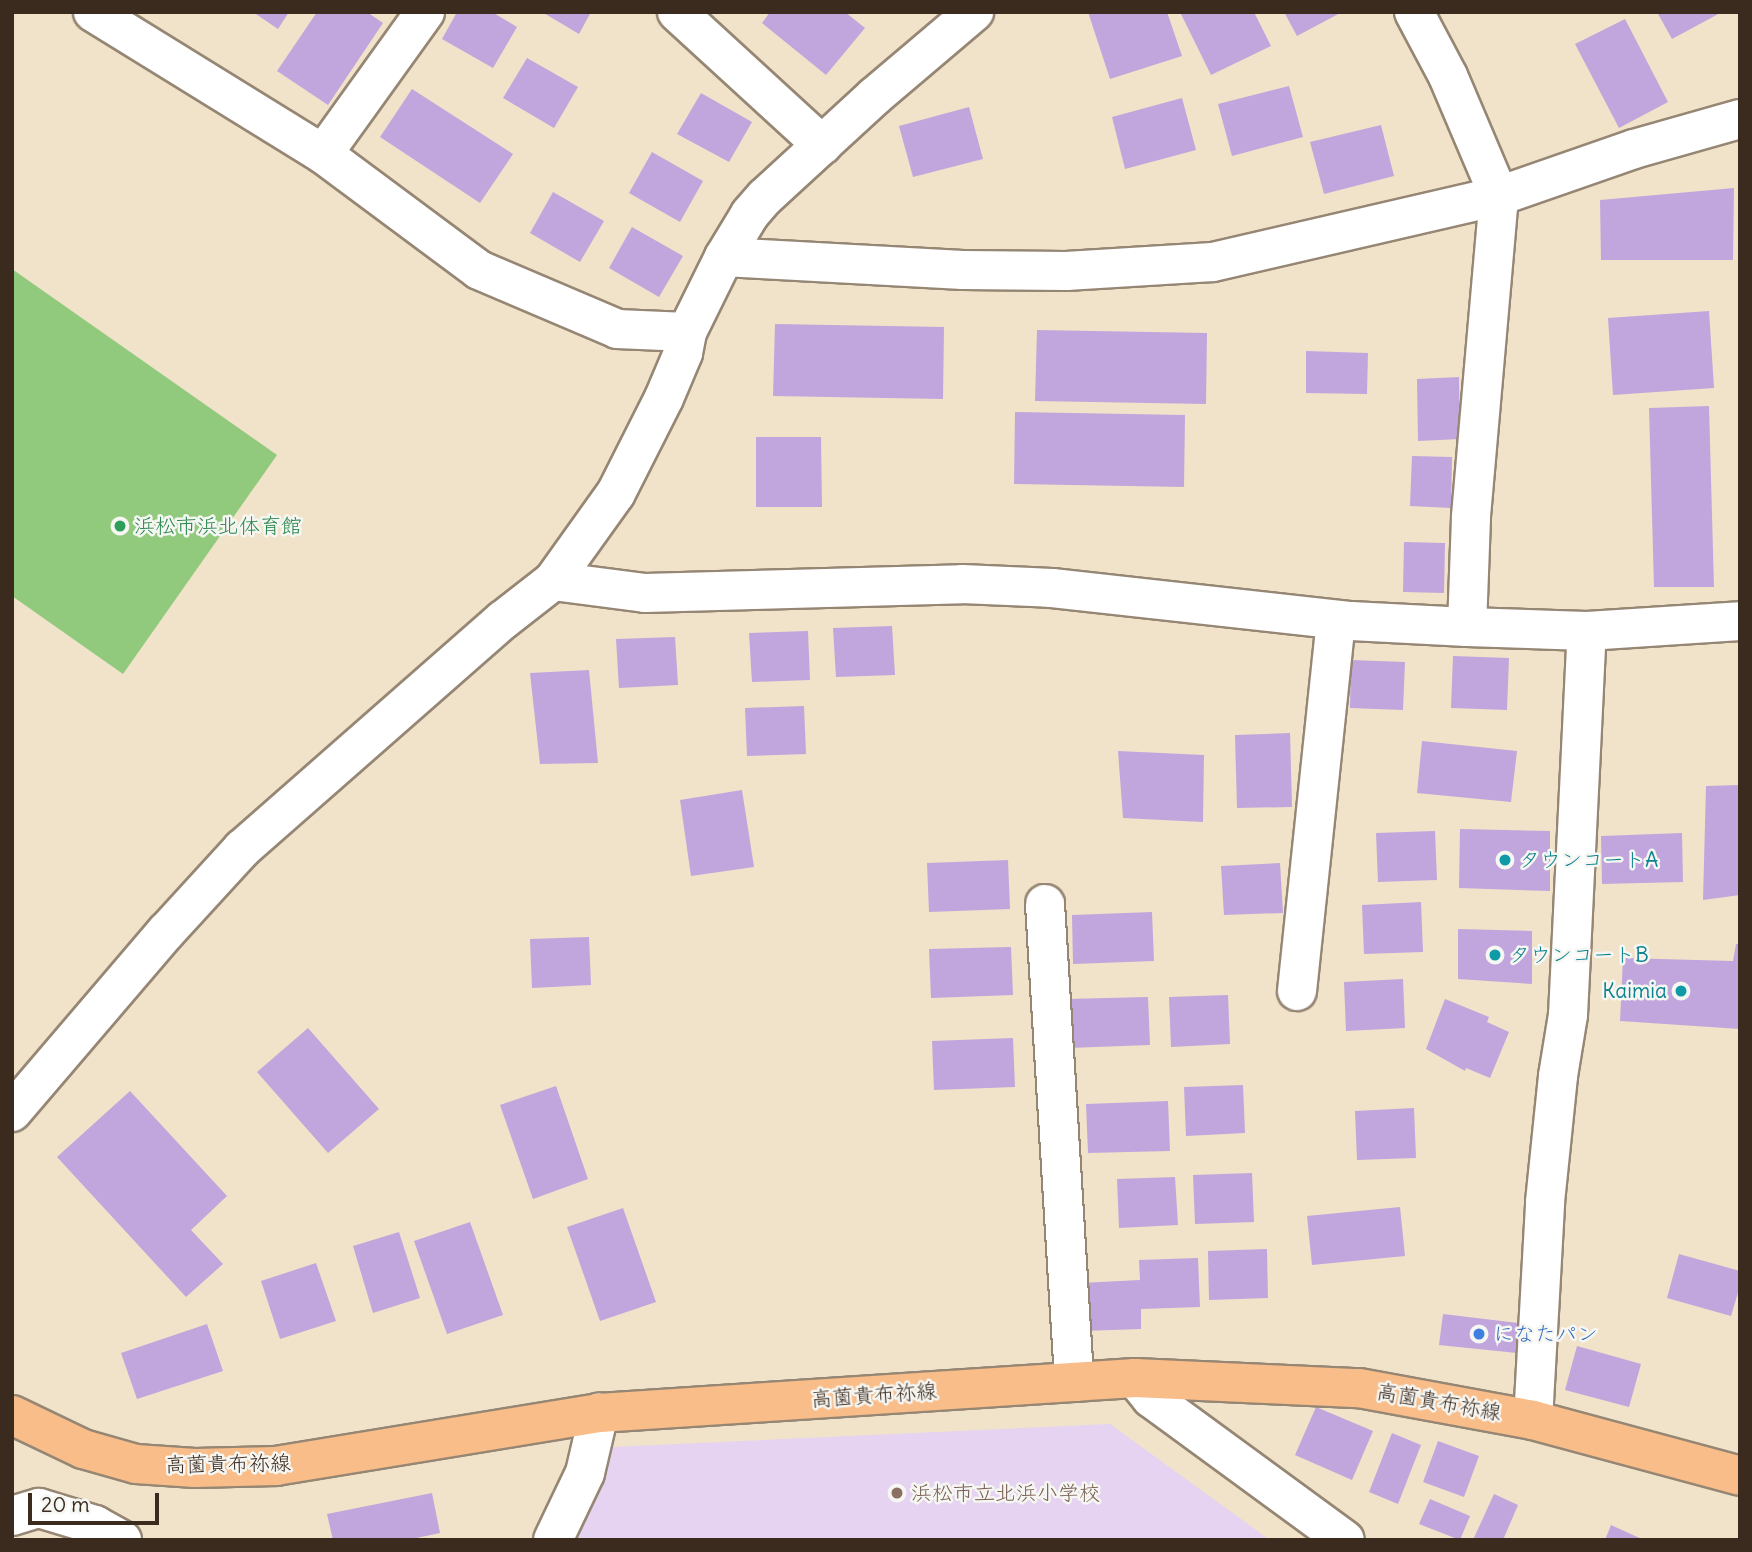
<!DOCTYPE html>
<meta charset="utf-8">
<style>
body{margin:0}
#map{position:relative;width:1752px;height:1552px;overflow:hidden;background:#f0e3c9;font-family:Delius,"Klee One",sans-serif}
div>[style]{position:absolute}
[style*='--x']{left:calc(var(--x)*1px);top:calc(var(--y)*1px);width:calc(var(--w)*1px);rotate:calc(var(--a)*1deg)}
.built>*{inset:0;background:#e5d3f1}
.green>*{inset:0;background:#91ca7d}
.building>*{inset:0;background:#c0a6dc}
.roads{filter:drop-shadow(2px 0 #968674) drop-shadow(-2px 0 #968674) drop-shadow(0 2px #968674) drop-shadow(0 -2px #968674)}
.minor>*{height:38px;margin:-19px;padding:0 19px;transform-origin:19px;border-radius:19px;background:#fff}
.major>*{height:38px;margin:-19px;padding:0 19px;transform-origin:19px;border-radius:19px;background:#f8bd89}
.dots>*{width:19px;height:19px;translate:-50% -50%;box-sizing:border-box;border:4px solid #f6f6f2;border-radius:50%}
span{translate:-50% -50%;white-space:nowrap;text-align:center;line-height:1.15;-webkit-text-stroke:5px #f6f6f2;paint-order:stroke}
.leisure-label{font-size:21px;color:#27864d}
.left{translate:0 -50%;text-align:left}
.culture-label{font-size:21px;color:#0d838f}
.right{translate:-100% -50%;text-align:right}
.shop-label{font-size:21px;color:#366cbe}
.street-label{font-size:21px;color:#3b2a1e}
.education-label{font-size:21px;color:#785e54}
.frame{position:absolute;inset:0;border:14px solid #3b2a1e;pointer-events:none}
.scale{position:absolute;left:28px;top:1493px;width:131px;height:32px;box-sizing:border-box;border:4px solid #3b2a1e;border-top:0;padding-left:9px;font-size:21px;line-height:24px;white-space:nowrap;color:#3b2a1e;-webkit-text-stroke:5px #f6f6f2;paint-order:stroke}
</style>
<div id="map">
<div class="built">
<div style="clip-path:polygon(1110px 1424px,1270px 1540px,566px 1540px,611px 1447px)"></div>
</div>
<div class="green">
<div style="clip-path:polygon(12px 269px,277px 455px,123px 674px,12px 596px)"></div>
</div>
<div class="building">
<div style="clip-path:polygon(253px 12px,289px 12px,278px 29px)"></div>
<div style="clip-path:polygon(317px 12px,367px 12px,383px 23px,328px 105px,277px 71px)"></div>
<div style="clip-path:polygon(457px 12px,492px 12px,517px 27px,493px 68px,442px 39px)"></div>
<div style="clip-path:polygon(542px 12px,591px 12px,579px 34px)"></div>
<div style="clip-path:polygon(770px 12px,845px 12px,865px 28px,826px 75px,762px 23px)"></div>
<div style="clip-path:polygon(1088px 12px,1167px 12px,1182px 56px,1110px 79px)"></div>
<div style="clip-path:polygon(1180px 12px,1254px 12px,1271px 46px,1211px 75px)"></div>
<div style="clip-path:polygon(1284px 12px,1342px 12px,1297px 36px)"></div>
<div style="clip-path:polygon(1657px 12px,1722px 12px,1672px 39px)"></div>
<div style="clip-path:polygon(1625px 19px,1668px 102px,1619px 128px,1575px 44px)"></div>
<div style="clip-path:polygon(527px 58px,578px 87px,554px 128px,503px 98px)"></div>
<div style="clip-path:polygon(1289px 86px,1303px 137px,1232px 156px,1218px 104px)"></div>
<div style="clip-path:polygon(412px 89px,513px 154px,480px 203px,380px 137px)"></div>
<div style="clip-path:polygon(701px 93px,752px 122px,729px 162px,677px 134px)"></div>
<div style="clip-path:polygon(1182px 98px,1196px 150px,1125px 169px,1112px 117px)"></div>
<div style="clip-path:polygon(969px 107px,983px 159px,913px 177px,899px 126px)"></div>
<div style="clip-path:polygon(1381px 125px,1394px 176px,1324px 194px,1310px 142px)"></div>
<div style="clip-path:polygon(652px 152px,703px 181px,680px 222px,629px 193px)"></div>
<div style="clip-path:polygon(1734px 188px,1733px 260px,1601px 260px,1600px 200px)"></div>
<div style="clip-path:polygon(553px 192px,604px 221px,580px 262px,530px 233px)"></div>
<div style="clip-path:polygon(632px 227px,683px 256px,659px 297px,609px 268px)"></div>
<div style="clip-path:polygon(1709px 311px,1714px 388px,1613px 395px,1608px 318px)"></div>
<div style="clip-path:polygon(775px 324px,944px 327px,943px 399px,773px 396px)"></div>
<div style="clip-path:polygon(1037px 330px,1207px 333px,1206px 404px,1035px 401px)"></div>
<div style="clip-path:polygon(1306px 351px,1368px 353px,1367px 394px,1306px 393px)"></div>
<div style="clip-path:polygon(1459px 377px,1460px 439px,1418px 441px,1417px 379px)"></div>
<div style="clip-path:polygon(1709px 406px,1714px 587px,1654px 587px,1649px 408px)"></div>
<div style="clip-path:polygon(1015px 412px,1185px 415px,1184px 487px,1014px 484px)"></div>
<div style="clip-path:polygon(756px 437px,821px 437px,822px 507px,756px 507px)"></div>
<div style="clip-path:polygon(1412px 456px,1452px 457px,1451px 508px,1410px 506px)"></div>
<div style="clip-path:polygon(1404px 542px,1445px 543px,1444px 593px,1403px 592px)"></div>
<div style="clip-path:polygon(892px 626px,895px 675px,836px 677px,833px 628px)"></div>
<div style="clip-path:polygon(808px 631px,810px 680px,752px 682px,749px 633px)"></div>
<div style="clip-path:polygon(675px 637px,678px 685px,619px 688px,616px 639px)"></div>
<div style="clip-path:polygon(1453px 656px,1509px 658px,1507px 710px,1451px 708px)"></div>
<div style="clip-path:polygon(1351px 660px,1405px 662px,1403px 710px,1350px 708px)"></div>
<div style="clip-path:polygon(589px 670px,598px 763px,540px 764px,530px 673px)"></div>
<div style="clip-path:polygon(804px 706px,806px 754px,747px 756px,745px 708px)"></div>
<div style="clip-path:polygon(1290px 733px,1292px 807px,1237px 808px,1235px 735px)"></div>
<div style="clip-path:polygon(1422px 741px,1517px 751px,1511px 802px,1417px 793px)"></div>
<div style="clip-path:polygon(1118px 751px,1204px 755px,1203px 822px,1123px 818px)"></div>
<div style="clip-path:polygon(1740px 785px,1740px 895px,1703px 900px,1706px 786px)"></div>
<div style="clip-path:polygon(742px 790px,754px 867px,691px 876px,680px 800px)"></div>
<div style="clip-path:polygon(1460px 829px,1550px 831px,1550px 891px,1459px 888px)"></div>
<div style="clip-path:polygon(1435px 831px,1437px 880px,1378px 882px,1376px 833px)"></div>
<div style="clip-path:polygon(1682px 833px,1683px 882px,1602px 884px,1601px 836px)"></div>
<div style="clip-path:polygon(1008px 860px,1010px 909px,929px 912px,927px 863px)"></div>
<div style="clip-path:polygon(1280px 863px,1283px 913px,1224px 915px,1221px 866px)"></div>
<div style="clip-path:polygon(1421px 902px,1423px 952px,1364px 954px,1362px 905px)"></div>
<div style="clip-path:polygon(1152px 912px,1154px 961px,1073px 964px,1072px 915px)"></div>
<div style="clip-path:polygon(1458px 929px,1532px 931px,1532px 984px,1458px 979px)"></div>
<div style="clip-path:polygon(589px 937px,591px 985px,532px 988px,530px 939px)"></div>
<div style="clip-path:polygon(1736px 944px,1740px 944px,1740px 1029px,1620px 1021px,1623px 958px,1733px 961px)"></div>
<div style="clip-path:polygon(1011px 947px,1013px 995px,931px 998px,929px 949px)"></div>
<div style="clip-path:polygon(1403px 979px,1405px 1028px,1346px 1031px,1344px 982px)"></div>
<div style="clip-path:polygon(1228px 995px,1230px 1044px,1171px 1047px,1169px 997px)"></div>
<div style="clip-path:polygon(1148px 997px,1150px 1045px,1068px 1048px,1066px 999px)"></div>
<div style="clip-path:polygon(1445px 999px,1489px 1017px,1487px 1022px,1509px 1032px,1490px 1078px,1466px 1068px,1465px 1071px,1426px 1049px)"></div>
<div style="clip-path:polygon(308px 1028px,379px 1109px,328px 1153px,257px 1072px)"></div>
<div style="clip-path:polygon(1013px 1038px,1015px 1087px,934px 1090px,932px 1041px)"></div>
<div style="clip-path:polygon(1243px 1085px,1245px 1133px,1186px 1136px,1184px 1087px)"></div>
<div style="clip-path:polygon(556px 1086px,588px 1179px,533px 1199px,500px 1105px)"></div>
<div style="clip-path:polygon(130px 1091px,227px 1196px,191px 1230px,223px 1264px,186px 1297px,57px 1157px)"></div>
<div style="clip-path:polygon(1168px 1101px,1170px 1151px,1088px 1153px,1086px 1104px)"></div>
<div style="clip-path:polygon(1414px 1108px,1416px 1158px,1357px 1160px,1355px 1111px)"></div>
<div style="clip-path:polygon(1252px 1173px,1254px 1222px,1195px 1224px,1193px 1175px)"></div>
<div style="clip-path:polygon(1175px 1177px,1178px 1225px,1119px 1228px,1117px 1179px)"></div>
<div style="clip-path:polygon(1400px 1207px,1405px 1256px,1312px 1265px,1307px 1216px)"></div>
<div style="clip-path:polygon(623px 1208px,656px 1302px,600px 1321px,567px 1227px)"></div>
<div style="clip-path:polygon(470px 1222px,503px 1315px,447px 1334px,414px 1241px)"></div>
<div style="clip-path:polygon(399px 1232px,420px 1298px,373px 1313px,353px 1246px)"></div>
<div style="clip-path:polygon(1267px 1249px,1268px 1298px,1209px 1300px,1208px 1251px)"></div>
<div style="clip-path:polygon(1679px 1254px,1740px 1271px,1740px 1286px,1731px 1316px,1667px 1298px)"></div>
<div style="clip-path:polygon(1198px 1258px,1200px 1307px,1141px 1309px,1141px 1329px,1083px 1331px,1081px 1283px,1140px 1280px,1139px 1260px)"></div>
<div style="clip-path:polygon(316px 1263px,336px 1321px,280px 1339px,261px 1281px)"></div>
<div style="clip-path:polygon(1443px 1314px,1518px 1323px,1517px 1353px,1439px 1345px)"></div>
<div style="clip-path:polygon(207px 1324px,223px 1371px,137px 1399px,121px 1353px)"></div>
<div style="clip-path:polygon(1577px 1346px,1641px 1364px,1629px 1407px,1565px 1390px)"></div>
<div style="clip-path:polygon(1316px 1407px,1373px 1431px,1352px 1480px,1295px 1455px)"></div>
<div style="clip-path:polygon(1392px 1433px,1421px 1445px,1398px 1504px,1369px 1492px)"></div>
<div style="clip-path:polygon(1438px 1441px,1479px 1456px,1464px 1497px,1423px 1482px)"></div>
<div style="clip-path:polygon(432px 1493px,440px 1533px,407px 1540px,333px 1540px,327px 1514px)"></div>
<div style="clip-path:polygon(1494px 1494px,1518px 1505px,1503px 1540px,1473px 1540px)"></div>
<div style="clip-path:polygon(1430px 1499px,1470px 1516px,1460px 1540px,1419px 1524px)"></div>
<div style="clip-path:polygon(1611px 1525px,1644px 1540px,1605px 1540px)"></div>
</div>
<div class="roads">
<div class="minor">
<div style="--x:93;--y:12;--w:270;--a:31.7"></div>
<div style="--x:323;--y:154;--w:194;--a:36.6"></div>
<div style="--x:479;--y:270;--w:150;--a:23.1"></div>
<div style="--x:617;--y:329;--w:70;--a:2.5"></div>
<div style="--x:677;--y:12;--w:197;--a:42.5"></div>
<div style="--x:1414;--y:12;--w:72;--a:62"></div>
<div style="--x:1448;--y:76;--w:130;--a:67"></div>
<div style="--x:1499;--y:196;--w:323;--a:95"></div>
<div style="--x:1471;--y:518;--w:109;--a:92.1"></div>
<div style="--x:323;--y:154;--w:175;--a:-54.3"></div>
<div style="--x:724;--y:257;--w:50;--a:-58.8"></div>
<div style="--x:750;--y:214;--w:23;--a:-49"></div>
<div style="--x:765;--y:197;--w:149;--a:-42.6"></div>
<div style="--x:875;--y:96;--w:130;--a:-40.3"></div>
<div style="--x:553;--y:581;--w:93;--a:7.4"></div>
<div style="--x:645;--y:593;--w:317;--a:-1.6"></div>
<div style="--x:962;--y:584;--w:90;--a:2.5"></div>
<div style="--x:1052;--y:588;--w:301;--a:6.3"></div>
<div style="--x:1351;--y:621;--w:116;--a:3"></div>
<div style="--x:1467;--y:627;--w:120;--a:1.9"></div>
<div style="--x:1587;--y:631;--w:153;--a:-3.7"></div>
<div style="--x:1045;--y:904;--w:479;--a:86.5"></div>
<div style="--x:1297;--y:991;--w:373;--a:-84"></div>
<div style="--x:12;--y:1112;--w:237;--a:-49.5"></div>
<div style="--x:166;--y:932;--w:113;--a:-47.5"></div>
<div style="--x:242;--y:849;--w:347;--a:-41.3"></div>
<div style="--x:503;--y:620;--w:63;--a:-38"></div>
<div style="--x:553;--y:581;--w:108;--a:-54.4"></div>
<div style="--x:616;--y:493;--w:106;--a:-63.2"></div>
<div style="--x:664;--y:398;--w:49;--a:-67.1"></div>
<div style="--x:683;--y:353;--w:21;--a:-79"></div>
<div style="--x:687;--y:332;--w:84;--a:-63.7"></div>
<div style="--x:724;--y:257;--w:239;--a:3.1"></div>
<div style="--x:963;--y:270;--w:103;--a:0.6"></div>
<div style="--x:1066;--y:271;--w:147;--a:-3.5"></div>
<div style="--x:1213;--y:262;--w:294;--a:-13"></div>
<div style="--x:1499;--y:196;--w:143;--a:-19.2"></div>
<div style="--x:1634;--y:149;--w:110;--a:-15.8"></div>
<div style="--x:1135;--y:1378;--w:26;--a:51"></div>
<div style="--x:1151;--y:1398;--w:240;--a:36.2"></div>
<div style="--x:1533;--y:1420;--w:218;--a:-86.8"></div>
<div style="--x:1545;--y:1202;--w:127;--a:-84.1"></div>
<div style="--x:1558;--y:1076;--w:62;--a:-80.7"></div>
<div style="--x:1568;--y:1015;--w:384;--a:-87.2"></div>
<div style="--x:12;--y:1516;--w:28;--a:-17"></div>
<div style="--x:39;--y:1508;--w:59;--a:16.9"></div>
<div style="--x:95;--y:1525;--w:31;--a:29"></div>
<div style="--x:553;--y:1540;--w:74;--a:-64.5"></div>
<div style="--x:585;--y:1473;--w:62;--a:-76.9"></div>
</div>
<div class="major">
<div style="--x:12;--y:1415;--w:79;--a:25.6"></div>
<div style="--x:83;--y:1449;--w:55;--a:15.8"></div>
<div style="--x:136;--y:1464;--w:59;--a:3.9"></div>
<div style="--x:195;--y:1468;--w:81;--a:-1.4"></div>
<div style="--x:276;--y:1466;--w:327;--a:-9.3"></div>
<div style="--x:599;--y:1413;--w:537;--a:-3.74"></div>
<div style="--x:1135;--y:1378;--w:224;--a:2.6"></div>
<div style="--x:1359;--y:1388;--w:177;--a:10.4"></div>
<div style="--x:1533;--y:1420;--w:214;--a:15.1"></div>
</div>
</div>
<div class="dots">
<div style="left:120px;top:526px;background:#2e9e5b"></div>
<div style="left:1505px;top:860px;background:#0f9aa8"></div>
<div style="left:1495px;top:955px;background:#0f9aa8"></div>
<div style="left:1681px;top:991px;background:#0f9aa8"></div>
<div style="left:1479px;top:1334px;background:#3f7fe0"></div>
<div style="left:897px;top:1493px;background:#8d6e63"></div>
</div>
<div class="leisure-label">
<span class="left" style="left:134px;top:526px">浜松市浜北体育館</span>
</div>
<div class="culture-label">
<span class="left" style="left:1519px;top:860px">タウンコートA</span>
<span class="left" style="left:1509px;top:955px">タウンコートB</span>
<span class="right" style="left:1667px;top:991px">Kaimia</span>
</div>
<div class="shop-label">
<span class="left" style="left:1493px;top:1334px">になたパン</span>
</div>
<div class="street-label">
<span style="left:874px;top:1395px;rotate:-4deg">高薗貴布祢線</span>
<span style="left:1439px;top:1402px;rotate:10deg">高薗貴布祢線</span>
<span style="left:228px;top:1464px;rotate:-1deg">高薗貴布祢線</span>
</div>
<div class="education-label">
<span class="left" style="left:911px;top:1493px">浜松市立北浜小学校</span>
</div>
<div class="frame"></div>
<div class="scale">20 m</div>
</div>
